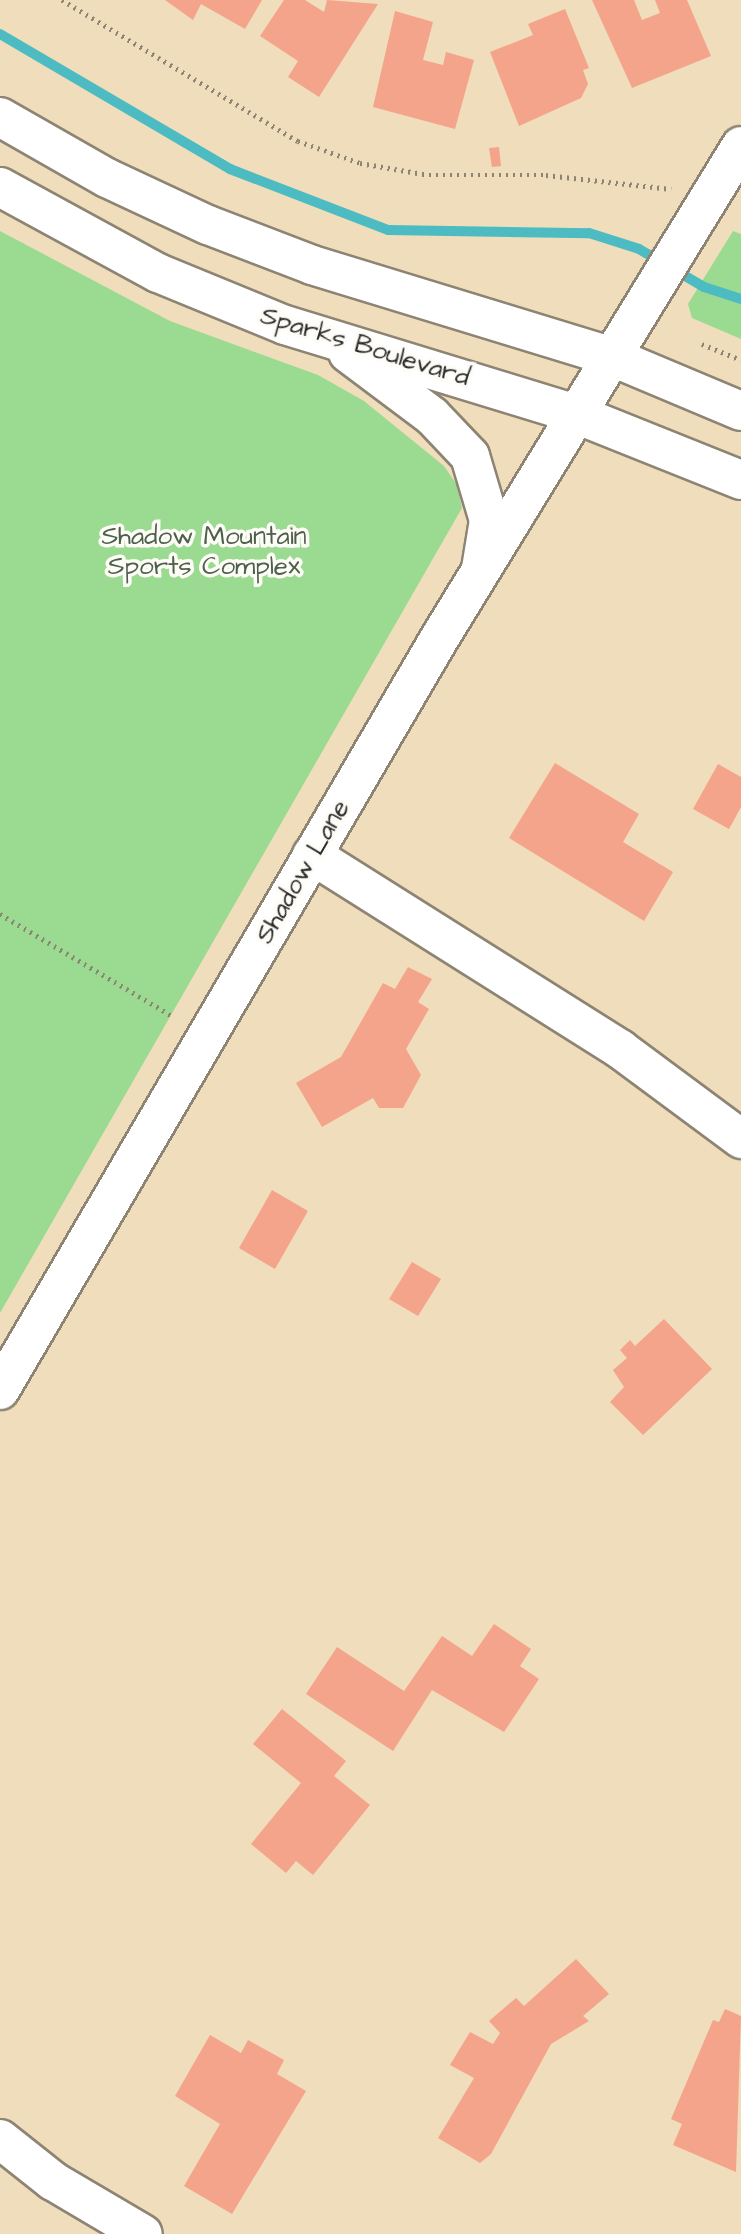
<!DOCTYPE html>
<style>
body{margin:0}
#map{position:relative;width:741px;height:2234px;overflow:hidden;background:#efddbb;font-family:"Architects Daughter",sans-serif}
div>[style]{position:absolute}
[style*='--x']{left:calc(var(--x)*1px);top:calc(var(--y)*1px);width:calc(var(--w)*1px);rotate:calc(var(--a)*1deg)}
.green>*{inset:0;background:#9bdb91}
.stream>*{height:10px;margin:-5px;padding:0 5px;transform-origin:5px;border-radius:5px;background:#4cbbc2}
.building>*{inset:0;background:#f5a48c}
.path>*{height:4.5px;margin-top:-2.25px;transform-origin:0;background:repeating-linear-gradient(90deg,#8d8473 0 2px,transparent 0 7px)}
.roads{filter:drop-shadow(2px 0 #8d8473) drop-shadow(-2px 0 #8d8473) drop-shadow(0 2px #8d8473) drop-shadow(0 -2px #8d8473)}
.minor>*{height:38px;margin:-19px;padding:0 19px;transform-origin:19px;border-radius:19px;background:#fff}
.major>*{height:38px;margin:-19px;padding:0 19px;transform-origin:19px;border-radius:19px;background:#fff}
span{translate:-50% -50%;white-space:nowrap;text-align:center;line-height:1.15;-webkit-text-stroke:7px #fdfcf7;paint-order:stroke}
.street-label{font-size:26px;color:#2b2b2b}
.park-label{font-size:26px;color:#4d604a}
</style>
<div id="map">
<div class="green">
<div style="clip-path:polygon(0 231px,170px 321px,318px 375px,364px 401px,444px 466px,457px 485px,462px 508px,0 1313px)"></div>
<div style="clip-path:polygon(733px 231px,741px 234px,741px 339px,692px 318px,688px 304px)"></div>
</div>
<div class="stream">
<div style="--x:0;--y:34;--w:267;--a:30.4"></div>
<div style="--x:230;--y:169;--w:169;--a:21.1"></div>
<div style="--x:388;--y:230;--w:201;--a:0.9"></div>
<div style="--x:589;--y:233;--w:52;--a:17.7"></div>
<div style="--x:639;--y:249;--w:75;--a:30.3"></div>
<div style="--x:704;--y:287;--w:39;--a:18"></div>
</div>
<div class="building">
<div style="clip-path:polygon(165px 0,262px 0,245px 29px,201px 4px,193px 20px)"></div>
<div style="clip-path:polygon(284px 0,305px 0,324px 12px,327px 0,378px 4px,319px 97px,288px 77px,298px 61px,260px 36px)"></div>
<div style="clip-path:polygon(592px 0,634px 0,642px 20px,660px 13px,655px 0,687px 0,711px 56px,632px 88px)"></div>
<div style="clip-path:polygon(565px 9px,589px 68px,583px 70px,588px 84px,581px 98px,519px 126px,490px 52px,533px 35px,528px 24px)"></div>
<div style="clip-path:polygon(395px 11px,433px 22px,423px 60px,443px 65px,446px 52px,474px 60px,455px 129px,373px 107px)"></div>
<div style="clip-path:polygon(499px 147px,501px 166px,492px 167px,489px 148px)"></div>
<div style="clip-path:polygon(555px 763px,639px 814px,623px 842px,673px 872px,644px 921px,509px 838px)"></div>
<div style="clip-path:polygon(718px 764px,741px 777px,741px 807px,729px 829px,693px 809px)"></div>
<div style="clip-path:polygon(408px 967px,432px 979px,418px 1002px,429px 1009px,406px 1049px,421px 1075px,403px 1108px,379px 1108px,373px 1098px,322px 1127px,296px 1083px,341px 1057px,383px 983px,395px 989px)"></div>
<div style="clip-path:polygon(272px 1190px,308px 1211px,275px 1269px,239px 1248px)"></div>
<div style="clip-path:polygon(412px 1262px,441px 1279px,418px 1316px,389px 1299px)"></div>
<div style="clip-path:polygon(664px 1319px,712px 1369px,643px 1435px,610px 1402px,624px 1387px,613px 1370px,627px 1358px,620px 1350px,630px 1340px,635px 1346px)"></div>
<div style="clip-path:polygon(494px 1624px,531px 1649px,520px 1666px,539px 1679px,504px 1732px,432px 1690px,393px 1751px,306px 1694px,337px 1647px,404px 1691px,442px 1636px,472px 1656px)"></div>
<div style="clip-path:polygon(282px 1709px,346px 1761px,334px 1776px,370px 1805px,313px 1875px,296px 1861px,286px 1873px,251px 1844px,301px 1783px,253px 1744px)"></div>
<div style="clip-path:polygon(576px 1959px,609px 1994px,583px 2016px,589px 2021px,551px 2044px,491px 2154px,480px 2163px,438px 2138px,474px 2078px,450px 2065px,470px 2032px,493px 2044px,500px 2033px,489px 2021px,516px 1998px,524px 2006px)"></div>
<div style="clip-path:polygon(725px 2009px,741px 2016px,736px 2172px,673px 2145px,682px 2124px,671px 2119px,713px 2020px,719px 2022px)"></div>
<div style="clip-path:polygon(210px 2035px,241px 2053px,248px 2040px,284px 2060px,277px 2074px,306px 2091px,232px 2214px,184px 2186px,220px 2124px,175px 2096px)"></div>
</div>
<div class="path">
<div style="--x:62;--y:0;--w:275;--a:30.9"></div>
<div style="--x:298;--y:141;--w:66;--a:19.5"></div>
<div style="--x:360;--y:163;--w:70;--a:9.9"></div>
<div style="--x:429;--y:175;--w:117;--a:0"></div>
<div style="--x:546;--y:175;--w:126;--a:6.4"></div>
<div style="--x:702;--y:344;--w:42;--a:22.3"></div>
<div style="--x:0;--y:914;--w:202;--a:30.6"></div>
</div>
<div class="roads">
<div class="minor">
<div style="--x:312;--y:855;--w:364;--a:32.2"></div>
<div style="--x:620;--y:1049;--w:151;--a:36.6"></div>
<div style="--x:0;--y:1390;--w:870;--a:-59.69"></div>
<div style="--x:439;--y:639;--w:578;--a:-58.51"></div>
<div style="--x:0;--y:2139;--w:68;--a:38.4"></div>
<div style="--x:53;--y:2181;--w:104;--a:30.5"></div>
</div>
<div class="major">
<div style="--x:0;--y:117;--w:123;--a:29.7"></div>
<div style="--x:107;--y:178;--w:111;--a:25"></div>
<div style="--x:208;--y:225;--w:111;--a:21"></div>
<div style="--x:312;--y:265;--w:312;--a:17"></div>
<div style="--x:610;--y:356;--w:142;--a:22.8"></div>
<div style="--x:0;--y:187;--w:180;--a:28.6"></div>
<div style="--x:158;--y:273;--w:137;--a:22.3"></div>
<div style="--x:285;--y:325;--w:304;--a:17"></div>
<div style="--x:576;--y:414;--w:178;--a:21.8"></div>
<div style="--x:348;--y:353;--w:105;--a:36.9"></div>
<div style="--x:432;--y:416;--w:55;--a:46.5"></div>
<div style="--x:470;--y:456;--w:67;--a:73.5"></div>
<div style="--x:489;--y:520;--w:50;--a:99.3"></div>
</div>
</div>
<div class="street-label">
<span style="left:365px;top:347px;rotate:17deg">Sparks Boulevard</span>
<span style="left:303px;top:872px;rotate:-60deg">Shadow Lane</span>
</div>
<div class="park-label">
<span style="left:204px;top:552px">Shadow Mountain<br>Sports Complex</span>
</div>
</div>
